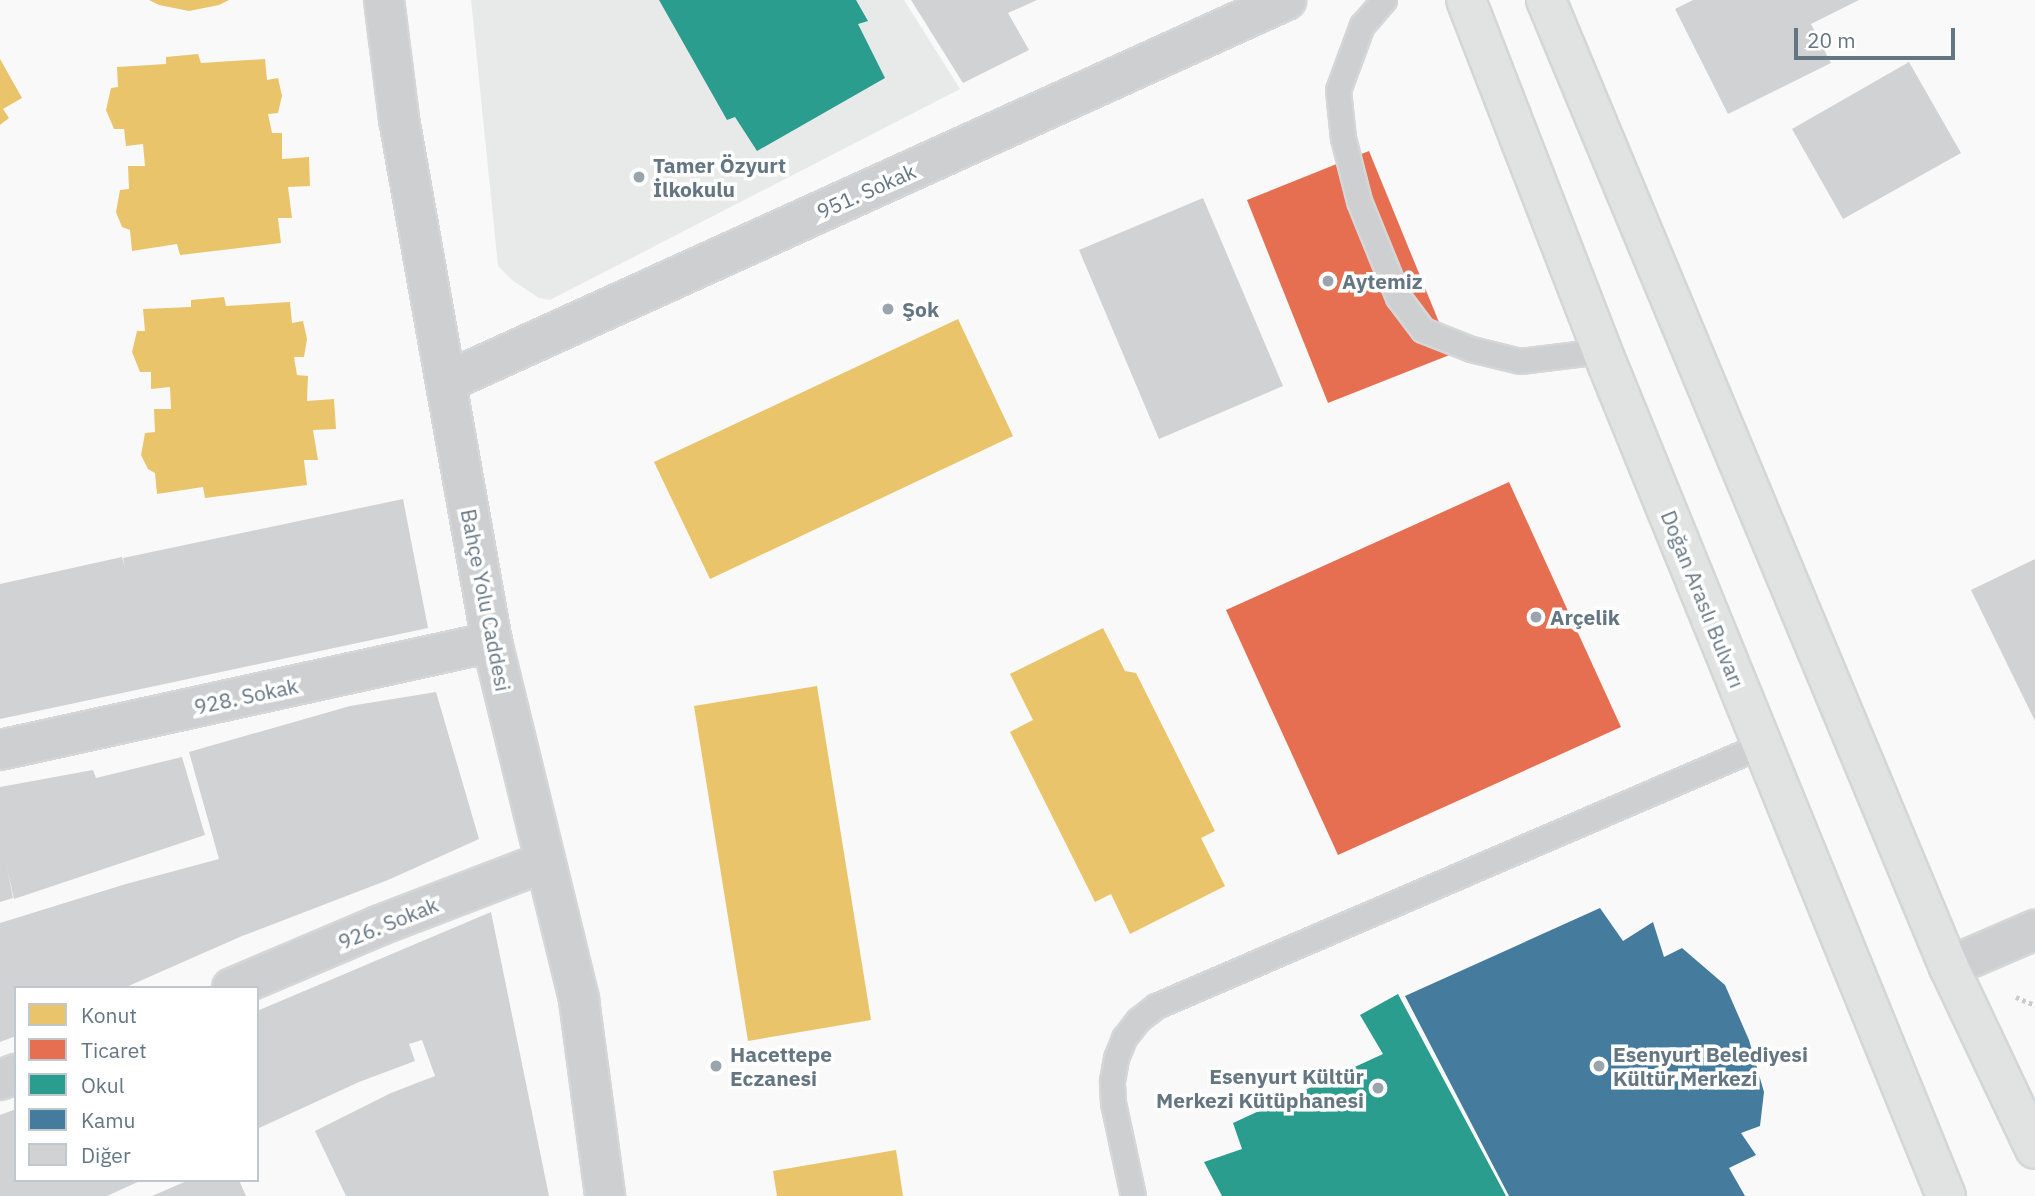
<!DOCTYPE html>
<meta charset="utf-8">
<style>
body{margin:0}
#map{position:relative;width:2035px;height:1196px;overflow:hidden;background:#f9f9f9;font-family:"IBM Plex Sans",sans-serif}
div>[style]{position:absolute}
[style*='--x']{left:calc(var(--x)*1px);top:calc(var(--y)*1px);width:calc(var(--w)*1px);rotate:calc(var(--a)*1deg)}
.built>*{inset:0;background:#e8e9e9}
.homes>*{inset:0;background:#e9c46a}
.shops>*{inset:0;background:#e76f51}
.schools>*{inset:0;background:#2a9d8f}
.public>*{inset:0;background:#457b9d}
.building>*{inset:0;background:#d0d2d3}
.path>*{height:4.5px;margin-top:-2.25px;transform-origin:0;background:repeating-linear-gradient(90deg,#cbcccd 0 3.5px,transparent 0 7px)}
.roads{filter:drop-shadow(2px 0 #d5d6d7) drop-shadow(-2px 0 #d5d6d7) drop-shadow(0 2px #d5d6d7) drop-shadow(0 -2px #d5d6d7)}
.service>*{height:23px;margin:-11.5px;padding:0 11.5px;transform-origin:11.5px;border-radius:11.5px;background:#cecfd0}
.minor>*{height:38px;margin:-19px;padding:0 19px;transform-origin:19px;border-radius:19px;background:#cecfd0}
.tertiary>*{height:38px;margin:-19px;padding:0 19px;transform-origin:19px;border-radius:19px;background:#cecfd0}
.primary>*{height:38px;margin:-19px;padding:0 19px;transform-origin:19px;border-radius:19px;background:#e1e2e2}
.dots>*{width:19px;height:19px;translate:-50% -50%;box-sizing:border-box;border:4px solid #fff;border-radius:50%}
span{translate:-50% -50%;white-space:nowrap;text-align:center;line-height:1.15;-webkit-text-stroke:7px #fff;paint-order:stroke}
.poi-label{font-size:21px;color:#657683;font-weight:700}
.left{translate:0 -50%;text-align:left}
.right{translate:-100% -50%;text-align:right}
.street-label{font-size:21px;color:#657683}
.legend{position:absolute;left:14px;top:986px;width:245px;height:196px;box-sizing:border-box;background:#fff;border:2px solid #c1c8cd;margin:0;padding:9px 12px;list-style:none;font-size:21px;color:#657683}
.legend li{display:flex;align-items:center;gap:14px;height:35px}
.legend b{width:35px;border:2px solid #c1c8cd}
.scale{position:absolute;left:1794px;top:28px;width:161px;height:32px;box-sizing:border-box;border:4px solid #657683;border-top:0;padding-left:9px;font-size:21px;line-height:24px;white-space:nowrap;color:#657683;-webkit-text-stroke:5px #fff;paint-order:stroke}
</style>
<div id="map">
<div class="built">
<div style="clip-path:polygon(471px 0,904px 0,960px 89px,550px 300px,539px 298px,512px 280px,498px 266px)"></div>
</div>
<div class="homes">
<div style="clip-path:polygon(149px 0,229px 0,219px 5px,189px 11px,159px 5px)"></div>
<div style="clip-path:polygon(198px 54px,201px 63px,265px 59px,267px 80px,278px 78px,282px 96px,278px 113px,268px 114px,272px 133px,282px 133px,282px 159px,309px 157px,310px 186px,288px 187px,292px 218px,278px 218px,281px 243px,180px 255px,177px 244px,132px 251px,130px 230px,122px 227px,116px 212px,120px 190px,129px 189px,128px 166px,145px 166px,143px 144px,126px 146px,124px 129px,114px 129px,106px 110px,111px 88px,118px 87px,117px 67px,166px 64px,166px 57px)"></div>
<div style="clip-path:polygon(0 59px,22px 98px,3px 109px,9px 118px,0 125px)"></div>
<div style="clip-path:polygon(224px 297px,226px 306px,290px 302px,292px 323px,303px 321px,307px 339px,304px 357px,294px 357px,297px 375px,308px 376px,307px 401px,334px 399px,336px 429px,313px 430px,318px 460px,304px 460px,307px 485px,205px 498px,203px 487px,157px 494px,155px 473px,148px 469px,141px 455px,145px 433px,155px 432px,154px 409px,171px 409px,170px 387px,151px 389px,151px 372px,140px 372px,132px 352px,137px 331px,145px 331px,143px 309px,191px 307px,191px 300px)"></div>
<div style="clip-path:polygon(958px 319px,1013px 436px,710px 579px,654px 462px)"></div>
<div style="clip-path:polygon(1103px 628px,1125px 671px,1136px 673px,1215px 831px,1201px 838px,1225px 886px,1130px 934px,1111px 894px,1095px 902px,1010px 732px,1033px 720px,1010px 674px)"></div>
<div style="clip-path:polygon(817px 686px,871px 1020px,748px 1041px,694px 706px)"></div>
<div style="clip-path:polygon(896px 1150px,903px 1196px,777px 1196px,773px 1171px)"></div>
</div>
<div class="shops">
<div style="clip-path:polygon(1369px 151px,1452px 354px,1328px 403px,1247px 200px)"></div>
<div style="clip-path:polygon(1509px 482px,1621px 727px,1338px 855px,1226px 610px)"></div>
</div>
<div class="schools">
<div style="clip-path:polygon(659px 0,856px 0,868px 21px,858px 24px,885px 78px,757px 151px,735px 117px,727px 120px)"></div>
<div style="clip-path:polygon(1398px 994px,1506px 1196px,1222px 1196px,1204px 1162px,1242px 1149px,1233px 1123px,1383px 1054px,1360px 1015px)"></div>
</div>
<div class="public">
<div style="clip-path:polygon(1600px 908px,1623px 941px,1653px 922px,1664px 957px,1682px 948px,1725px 985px,1749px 1040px,1764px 1092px,1760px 1126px,1741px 1133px,1756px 1155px,1729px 1168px,1745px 1196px,1509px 1196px,1405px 996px)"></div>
</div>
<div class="building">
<div style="clip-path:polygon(911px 0,1037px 0,1008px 13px,1029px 50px,963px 83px)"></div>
<div style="clip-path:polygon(1693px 0,1859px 0,1811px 24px,1831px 63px,1728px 114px,1675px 9px)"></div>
<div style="clip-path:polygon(1909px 62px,1961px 153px,1843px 219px,1792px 129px)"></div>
<div style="clip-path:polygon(1203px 198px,1283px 386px,1159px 439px,1079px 250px)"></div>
<div style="clip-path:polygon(403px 499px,428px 628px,0 719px,0 584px,122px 557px,125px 568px,123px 558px)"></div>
<div style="clip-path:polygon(2035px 559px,2035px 721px,1971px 590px)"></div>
<div style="clip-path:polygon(436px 692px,479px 839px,388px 880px,242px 936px,124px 988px,16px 988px,16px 1036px,0 1042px,0 923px,126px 884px,219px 859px,189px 752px,350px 706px)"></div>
<div style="clip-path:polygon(182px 757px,205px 835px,14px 899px,7px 868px,13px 898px,0 902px,0 787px,93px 770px,96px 778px)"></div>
<div style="clip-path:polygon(491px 912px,549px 1196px,346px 1196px,315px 1131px,391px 1093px,435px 1076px,422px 1040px,409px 1044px,415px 1061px,359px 1082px,257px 1129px,257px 1011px)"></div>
<div style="clip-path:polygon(16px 1109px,16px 1180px,142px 1180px,107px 1196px,0 1196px,0 1115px)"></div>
<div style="clip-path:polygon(189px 1180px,239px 1180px,246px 1196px,152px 1196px)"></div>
</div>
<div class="path">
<div style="--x:2016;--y:997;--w:21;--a:23"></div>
</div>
<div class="roads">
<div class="service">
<div style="--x:1384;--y:0;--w:33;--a:131"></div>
<div style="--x:1362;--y:25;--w:69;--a:110.3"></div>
<div style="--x:1338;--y:90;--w:48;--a:84.1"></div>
<div style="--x:1343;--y:138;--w:65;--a:75.7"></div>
<div style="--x:1359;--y:201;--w:104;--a:67.9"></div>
<div style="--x:1398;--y:297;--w:41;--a:52.9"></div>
<div style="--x:1423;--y:330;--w:52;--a:21.6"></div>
<div style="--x:1471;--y:349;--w:50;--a:13.8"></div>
<div style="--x:1520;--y:361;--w:83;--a:-7"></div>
<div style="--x:1133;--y:1196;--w:95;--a:-102.1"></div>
<div style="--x:1113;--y:1103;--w:22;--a:-93"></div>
<div style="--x:1112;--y:1081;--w:23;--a:-80"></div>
<div style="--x:1116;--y:1058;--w:22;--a:-68"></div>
<div style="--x:1124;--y:1038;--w:23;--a:-52"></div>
<div style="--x:1138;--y:1020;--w:23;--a:-38"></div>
<div style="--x:1156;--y:1006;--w:660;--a:-23.3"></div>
</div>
<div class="minor">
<div style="--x:446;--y:382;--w:923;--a:-24.45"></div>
<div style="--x:0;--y:750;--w:504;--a:-12.38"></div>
<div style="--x:1949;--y:967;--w:94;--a:-23.3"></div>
<div style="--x:232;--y:988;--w:159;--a:-23"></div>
<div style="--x:378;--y:926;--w:179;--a:-21"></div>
<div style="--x:0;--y:1080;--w:17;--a:-21"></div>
</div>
<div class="tertiary">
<div style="--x:384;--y:0;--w:120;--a:82.8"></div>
<div style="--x:399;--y:119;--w:531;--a:79.92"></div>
<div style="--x:492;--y:642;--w:368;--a:76.3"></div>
<div style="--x:579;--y:1000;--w:198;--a:82.4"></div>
</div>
<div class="primary">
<div style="--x:1466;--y:0;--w:376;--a:68.8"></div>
<div style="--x:1602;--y:351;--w:912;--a:67.85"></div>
<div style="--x:1546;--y:0;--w:1048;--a:67.38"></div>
<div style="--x:1949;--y:967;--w:201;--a:64.7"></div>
</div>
</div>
<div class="dots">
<div style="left:639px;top:177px;background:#99a4ac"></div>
<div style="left:1328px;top:281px;background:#99a4ac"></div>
<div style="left:888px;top:309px;background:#99a4ac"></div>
<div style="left:1536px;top:617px;background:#99a4ac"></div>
<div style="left:716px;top:1066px;background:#99a4ac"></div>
<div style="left:1599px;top:1066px;background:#99a4ac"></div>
<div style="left:1378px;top:1088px;background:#99a4ac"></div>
</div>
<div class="poi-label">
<span class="left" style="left:653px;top:177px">Tamer Özyurt<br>İlkokulu</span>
<span class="left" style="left:1342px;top:281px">Aytemiz</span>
<span class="left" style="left:902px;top:309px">Şok</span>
<span class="left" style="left:1550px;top:617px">Arçelik</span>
<span class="left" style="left:730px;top:1066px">Hacettepe<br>Eczanesi</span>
<span class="left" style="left:1613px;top:1066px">Esenyurt Belediyesi<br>Kültür Merkezi</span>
<span class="right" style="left:1364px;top:1088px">Esenyurt Kültür<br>Merkezi Kütüphanesi</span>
</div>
<div class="street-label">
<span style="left:866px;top:191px;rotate:-24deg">951. Sokak</span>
<span style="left:1703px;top:599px;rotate:68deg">Doğan Araslı Bulvarı</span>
<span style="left:486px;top:600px;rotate:79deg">Bahçe Yolu Caddesi</span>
<span style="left:246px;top:696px;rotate:-12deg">928. Sokak</span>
<span style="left:388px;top:923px;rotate:-22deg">926. Sokak</span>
</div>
<ul class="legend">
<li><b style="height:19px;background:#e9c46a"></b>Konut</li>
<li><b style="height:19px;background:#e76f51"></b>Ticaret</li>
<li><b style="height:19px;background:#2a9d8f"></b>Okul</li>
<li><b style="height:19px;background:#457b9d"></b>Kamu</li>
<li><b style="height:19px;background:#d0d2d3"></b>Diğer</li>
</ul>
<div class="scale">20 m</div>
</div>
